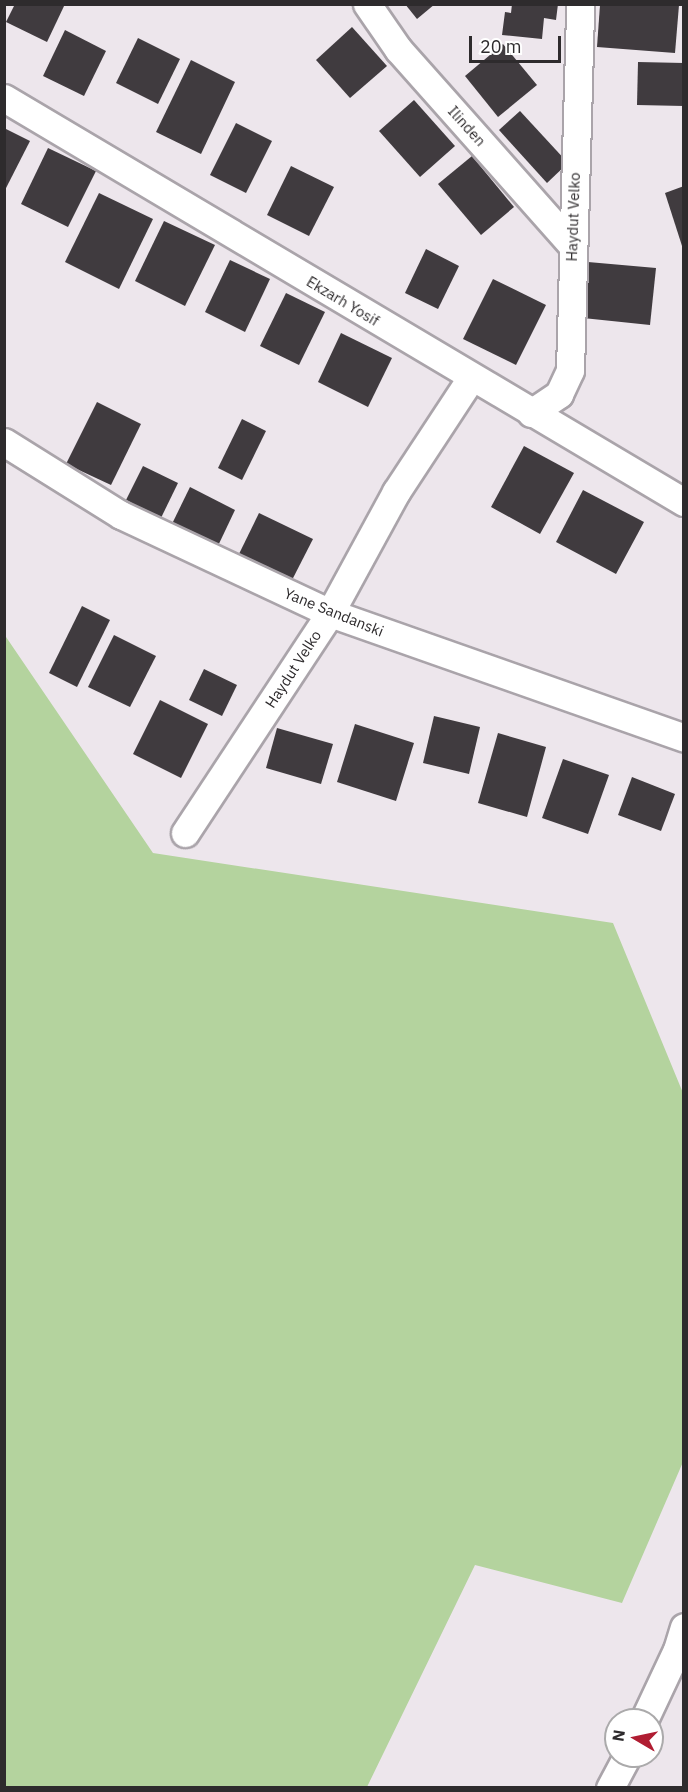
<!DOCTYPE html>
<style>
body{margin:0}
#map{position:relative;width:688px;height:1792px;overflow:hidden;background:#ede6ec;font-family:"IBM Plex Sans",sans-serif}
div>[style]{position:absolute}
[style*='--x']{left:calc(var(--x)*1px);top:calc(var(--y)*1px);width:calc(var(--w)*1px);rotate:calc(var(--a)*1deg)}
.green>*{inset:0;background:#b4d39e}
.building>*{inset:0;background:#403b3f}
.roads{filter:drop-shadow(2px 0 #aaa4aa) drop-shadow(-2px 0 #aaa4aa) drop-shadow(0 2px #aaa4aa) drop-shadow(0 -2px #aaa4aa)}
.minor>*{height:27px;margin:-13.5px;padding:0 13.5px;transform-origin:13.5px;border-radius:13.5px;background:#fff}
span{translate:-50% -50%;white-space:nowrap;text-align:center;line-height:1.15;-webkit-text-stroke:6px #fff;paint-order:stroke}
.street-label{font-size:15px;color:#2e2b2d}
.frame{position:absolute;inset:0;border:6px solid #2e2b2d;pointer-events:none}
.north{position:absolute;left:604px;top:1708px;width:60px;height:60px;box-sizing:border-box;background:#fff;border:2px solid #abaaab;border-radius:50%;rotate:279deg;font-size:16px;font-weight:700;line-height:24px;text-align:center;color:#2e2b2d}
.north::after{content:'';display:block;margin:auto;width:21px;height:27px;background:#b01d32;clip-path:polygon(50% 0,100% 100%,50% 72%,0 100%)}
.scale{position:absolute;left:469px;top:36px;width:92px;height:27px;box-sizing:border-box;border:3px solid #2e2b2d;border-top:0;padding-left:8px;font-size:18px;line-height:21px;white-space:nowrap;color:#2e2b2d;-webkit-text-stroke:4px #fff;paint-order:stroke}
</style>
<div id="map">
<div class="green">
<div style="clip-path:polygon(4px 634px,153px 853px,613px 923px,683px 1093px,683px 1462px,622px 1603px,475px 1565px,367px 1787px,5px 1787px)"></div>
</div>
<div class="building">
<div style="clip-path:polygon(15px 4px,65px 4px,47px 42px,6px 22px)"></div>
<div style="clip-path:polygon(405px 4px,435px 4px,417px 19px)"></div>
<div style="clip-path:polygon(512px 4px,558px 4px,556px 20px,544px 18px,542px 39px,502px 35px,505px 12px,511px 13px)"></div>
<div style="clip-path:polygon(600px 5px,679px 5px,675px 53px,597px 47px)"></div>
<div style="clip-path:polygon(352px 27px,387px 66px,350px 98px,316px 60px)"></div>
<div style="clip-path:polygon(65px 30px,106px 51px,84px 96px,43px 76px)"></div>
<div style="clip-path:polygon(138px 38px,180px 59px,158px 104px,116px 83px)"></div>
<div style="clip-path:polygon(503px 44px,537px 85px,498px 117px,465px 76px)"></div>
<div style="clip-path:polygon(191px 60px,235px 82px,201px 154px,156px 132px)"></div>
<div style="clip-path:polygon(638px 62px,684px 63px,684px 106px,637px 105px)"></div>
<div style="clip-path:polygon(414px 100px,455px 146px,420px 177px,379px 131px)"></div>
<div style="clip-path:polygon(520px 111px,568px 163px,547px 183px,499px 130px)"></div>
<div style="clip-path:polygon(236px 123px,272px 141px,246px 193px,210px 175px)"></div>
<div style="clip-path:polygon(4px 128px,30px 141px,4px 192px)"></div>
<div style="clip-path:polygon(48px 148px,96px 171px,68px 227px,21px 204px)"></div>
<div style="clip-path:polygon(472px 156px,514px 207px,481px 235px,438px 184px)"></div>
<div style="clip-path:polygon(291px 166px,334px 187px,309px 236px,267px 215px)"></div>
<div style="clip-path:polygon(684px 186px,684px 249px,683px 249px,665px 193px)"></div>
<div style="clip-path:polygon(99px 193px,153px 219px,119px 289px,65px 262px)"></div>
<div style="clip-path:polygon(164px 221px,215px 245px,185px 306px,135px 281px)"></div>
<div style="clip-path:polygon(426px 249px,459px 266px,438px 309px,405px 293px)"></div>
<div style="clip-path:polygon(230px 260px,270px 279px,245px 332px,205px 312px)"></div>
<div style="clip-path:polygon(588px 262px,656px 268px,650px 325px,583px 318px)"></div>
<div style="clip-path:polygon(493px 279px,546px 305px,516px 365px,463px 339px)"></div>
<div style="clip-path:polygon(286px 293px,325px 312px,299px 365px,260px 346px)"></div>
<div style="clip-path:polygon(341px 333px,392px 358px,368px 407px,318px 382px)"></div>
<div style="clip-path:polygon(97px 402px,141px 424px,111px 485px,66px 464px)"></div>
<div style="clip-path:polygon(242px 419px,266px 431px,242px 480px,218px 468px)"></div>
<div style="clip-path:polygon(524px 446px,574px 473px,540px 534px,491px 507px)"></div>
<div style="clip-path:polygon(143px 466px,178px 483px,159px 522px,124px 504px)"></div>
<div style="clip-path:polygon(190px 487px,235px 510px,216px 550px,170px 528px)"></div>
<div style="clip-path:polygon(583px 490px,644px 522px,616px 574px,556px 542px)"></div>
<div style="clip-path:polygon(259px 513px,313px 539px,290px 584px,237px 558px)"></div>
<div style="clip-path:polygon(82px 606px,110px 620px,77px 687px,49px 673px)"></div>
<div style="clip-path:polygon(114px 635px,156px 656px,130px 707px,88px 687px)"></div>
<div style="clip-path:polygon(204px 669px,237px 685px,222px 716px,189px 700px)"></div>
<div style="clip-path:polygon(160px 700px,208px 724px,181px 778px,133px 754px)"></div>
<div style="clip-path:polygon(434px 716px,480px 727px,469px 774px,423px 763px)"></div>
<div style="clip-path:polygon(355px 724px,414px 743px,396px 801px,337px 782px)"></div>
<div style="clip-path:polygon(277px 728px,333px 744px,321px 784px,266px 768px)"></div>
<div style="clip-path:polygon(498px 733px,546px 747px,527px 817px,478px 803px)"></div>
<div style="clip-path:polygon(563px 759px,609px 775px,588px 834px,542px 818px)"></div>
<div style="clip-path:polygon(632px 777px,675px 794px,661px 831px,618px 815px)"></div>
</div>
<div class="roads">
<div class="minor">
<div style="--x:367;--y:4;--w:55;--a:55.4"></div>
<div style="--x:398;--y:49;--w:261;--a:48.4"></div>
<div style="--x:4;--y:98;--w:791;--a:30.72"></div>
<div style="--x:531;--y:413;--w:34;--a:-34"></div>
<div style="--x:559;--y:394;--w:26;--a:-65"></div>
<div style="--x:570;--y:370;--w:366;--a:-88.4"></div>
<div style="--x:4;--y:442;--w:138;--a:32"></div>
<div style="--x:121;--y:515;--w:231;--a:25.1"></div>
<div style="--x:330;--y:613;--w:375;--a:19.4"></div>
<div style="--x:185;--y:833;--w:263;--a:-56.6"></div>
<div style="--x:330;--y:613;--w:138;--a:-61.4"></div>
<div style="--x:396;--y:492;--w:136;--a:-56.7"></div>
<div style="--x:644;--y:1720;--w:77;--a:-64.8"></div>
<div style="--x:677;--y:1650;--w:24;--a:-73"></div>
<div style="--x:610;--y:1788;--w:36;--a:-62"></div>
</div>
</div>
<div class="street-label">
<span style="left:467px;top:126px;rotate:48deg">Ilinden</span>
<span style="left:573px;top:217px;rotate:-88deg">Haydut Velko</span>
<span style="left:343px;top:301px;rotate:31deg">Ekzarh Yosif</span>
<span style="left:334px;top:612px;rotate:22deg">Yane Sandanski</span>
<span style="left:293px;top:669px;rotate:-57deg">Haydut Velko</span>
</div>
<div class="frame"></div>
<div class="north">N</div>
<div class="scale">20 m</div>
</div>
